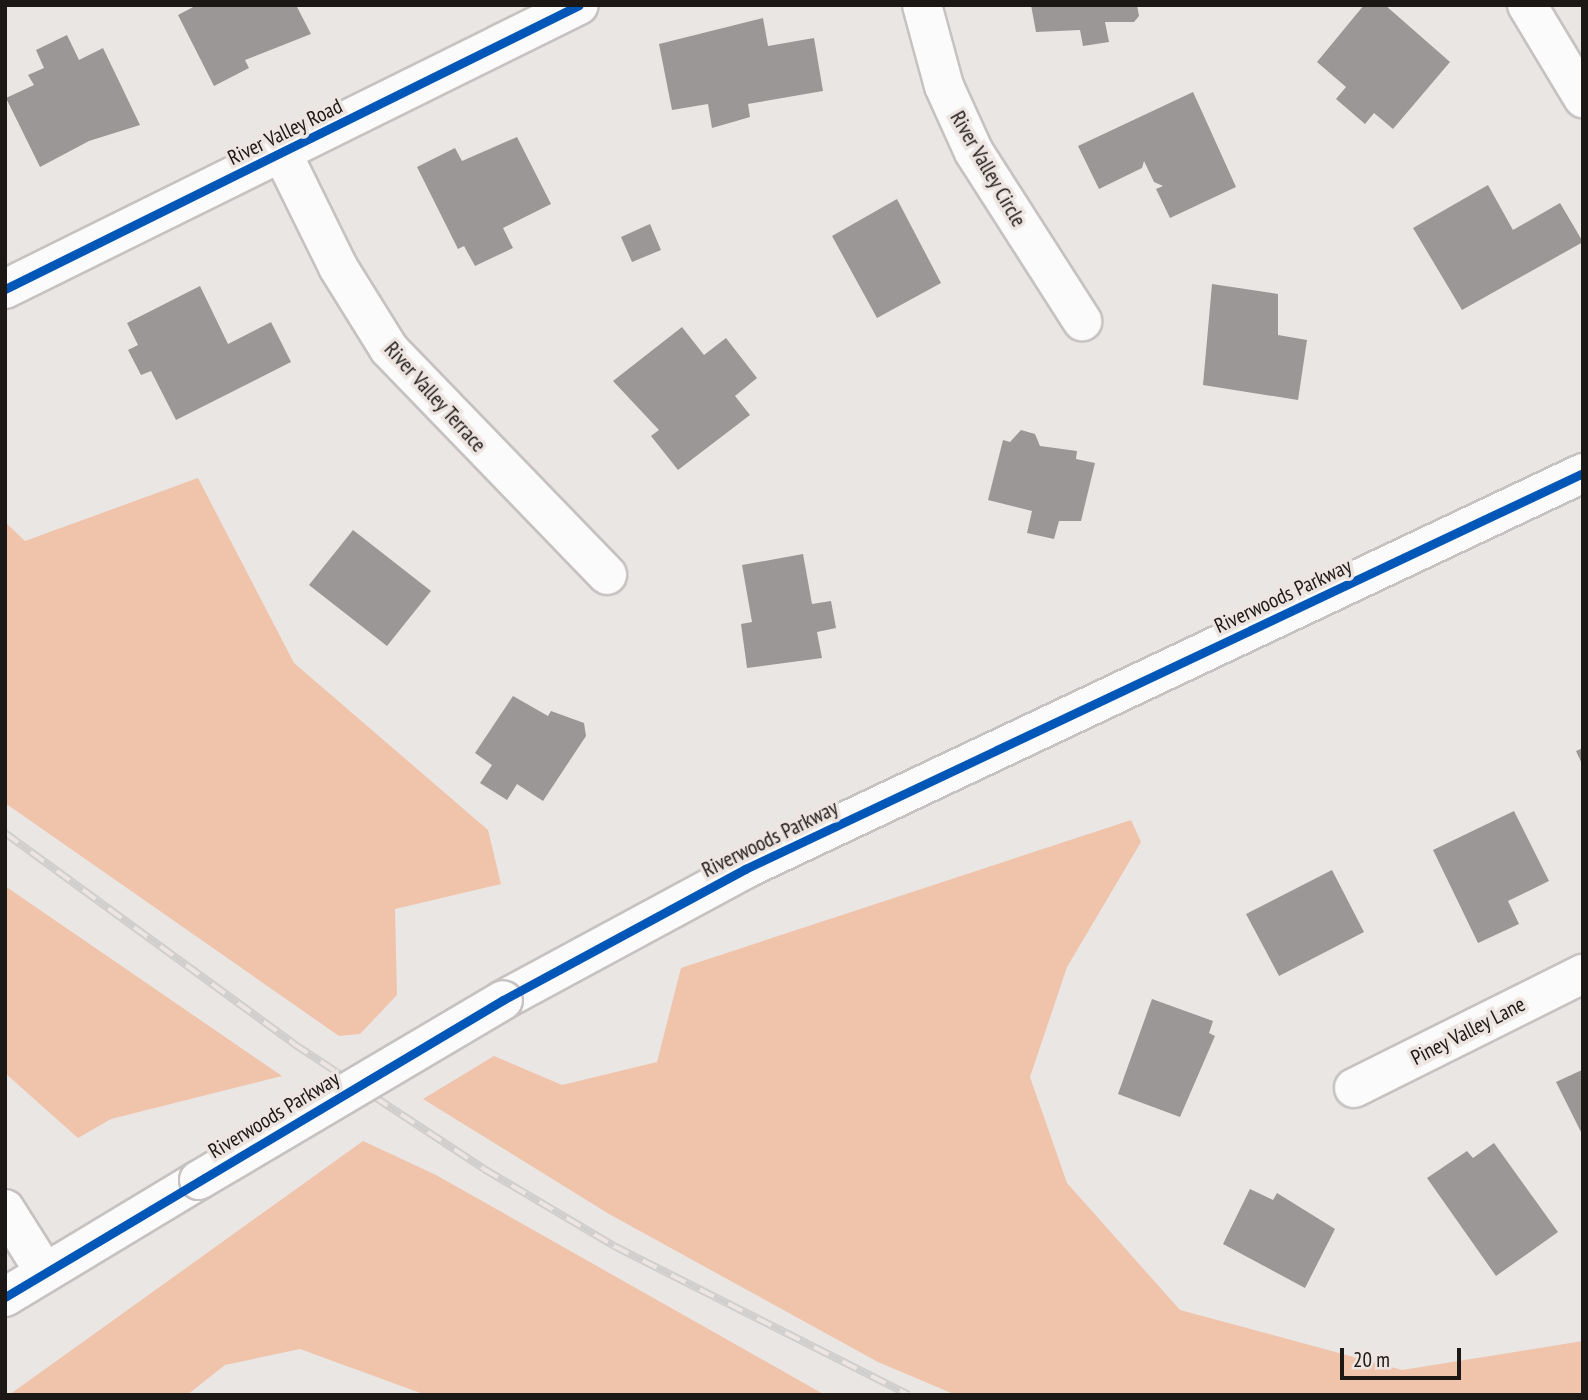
<!DOCTYPE html>
<style>
body{margin:0}
#map{position:relative;width:1588px;height:1400px;overflow:hidden;background:#eae6e4;font-family:"PT Sans Narrow",sans-serif}
div>[style]{position:absolute}
[style*='--x']{left:calc(var(--x)*1px);top:calc(var(--y)*1px);width:calc(var(--w)*1px);rotate:calc(var(--a)*1deg)}
.green>*{inset:0;background:#f0c3ab}
.building>*{inset:0;background:#9a9796}
.roads{filter:drop-shadow(2px 0 #c6c2c1) drop-shadow(-2px 0 #c6c2c1) drop-shadow(0 2px #c6c2c1) drop-shadow(0 -2px #c6c2c1)}
.minor>*{height:38px;margin:-19px;padding:0 19px;transform-origin:19px;border-radius:19px;background:#fcfbfb}
.rail>*{height:8px;margin-top:-4px;transform-origin:0;background:repeating-linear-gradient(90deg,#ede5e1 0 16px,#d0cfce 0 32px);box-sizing:border-box;border-block:2px solid #d0cfce}
.bridges{filter:drop-shadow(2px 0 #c6c2c1) drop-shadow(-2px 0 #c6c2c1) drop-shadow(0 2px #c6c2c1) drop-shadow(0 -2px #c6c2c1)}
.minor-bridge>*{height:38px;margin:-19px;padding:0 19px;transform-origin:19px;border-radius:19px;background:#fcfbfb}
.cycleway>*{height:9px;margin:-4.5px;padding:0 4.5px;transform-origin:4.5px;border-radius:4.5px;background:#0057b8}
span{translate:-50% -50%;white-space:nowrap;text-align:center;line-height:1.15;-webkit-text-stroke:7px #ede5e1;paint-order:stroke}
.street-label{font-size:21px;color:#1b1816}
.frame{position:absolute;inset:0;border:7px solid #1b1816;pointer-events:none}
.scale{position:absolute;left:1340px;top:1348px;width:121px;height:32px;box-sizing:border-box;border:4px solid #1b1816;border-top:0;padding-left:9px;font-size:21px;line-height:24px;white-space:nowrap;color:#1b1816;-webkit-text-stroke:5px #ede5e1;paint-order:stroke}
</style>
<div id="map">
<div class="green">
<div style="clip-path:polygon(198px 478px,294px 663px,488px 830px,501px 884px,395px 909px,397px 995px,360px 1034px,339px 1036px,5px 803px,5px 522px,25px 541px)"></div>
<div style="clip-path:polygon(1131px 820px,1141px 842px,1067px 967px,1030px 1077px,1067px 1183px,1180px 1310px,1402px 1370px,1583px 1341px,1583px 1395px,956px 1395px,878px 1362px,609px 1214px,423px 1099px,494px 1056px,562px 1085px,657px 1062px,681px 968px)"></div>
<div style="clip-path:polygon(5px 886px,282px 1076px,111px 1119px,78px 1138px,5px 1073px)"></div>
<div style="clip-path:polygon(363px 1141px,436px 1175px,825px 1395px,426px 1395px,300px 1349px,225px 1365px,187px 1395px,9px 1395px)"></div>
</div>
<div class="building">
<div style="clip-path:polygon(197px 5px,296px 5px,311px 34px,245px 60px,249px 68px,214px 86px,178px 15px)"></div>
<div style="clip-path:polygon(1031px 5px,1137px 5px,1139px 16px,1134px 22px,1105px 22px,1109px 42px,1083px 46px,1080px 30px,1036px 32px)"></div>
<div style="clip-path:polygon(1364px 5px,1385px 5px,1450px 62px,1393px 129px,1374px 113px,1365px 124px,1336px 99px,1346px 87px,1317px 62px)"></div>
<div style="clip-path:polygon(763px 18px,768px 46px,814px 38px,823px 91px,748px 104px,750px 117px,712px 128px,708px 104px,672px 110px,659px 44px)"></div>
<div style="clip-path:polygon(67px 35px,79px 60px,103px 48px,140px 125px,89px 141px,40px 167px,6px 98px,34px 85px,28px 75px,44px 68px,36px 50px)"></div>
<div style="clip-path:polygon(1193px 92px,1236px 187px,1170px 218px,1156px 189px,1163px 186px,1154px 182px,1144px 161px,1142px 168px,1099px 189px,1078px 146px)"></div>
<div style="clip-path:polygon(517px 137px,551px 204px,503px 228px,513px 248px,475px 266px,464px 246px,458px 249px,417px 167px,455px 148px,462px 161px)"></div>
<div style="clip-path:polygon(1488px 185px,1513px 230px,1560px 203px,1583px 242px,1462px 310px,1413px 228px)"></div>
<div style="clip-path:polygon(897px 199px,941px 283px,877px 318px,832px 236px)"></div>
<div style="clip-path:polygon(650px 224px,661px 250px,632px 262px,621px 237px)"></div>
<div style="clip-path:polygon(1212px 284px,1278px 294px,1278px 335px,1307px 340px,1298px 400px,1203px 385px)"></div>
<div style="clip-path:polygon(200px 286px,228px 344px,271px 322px,291px 362px,176px 420px,151px 371px,141px 375px,128px 350px,138px 345px,127px 323px)"></div>
<div style="clip-path:polygon(682px 327px,704px 355px,726px 338px,757px 378px,735px 396px,750px 415px,678px 470px,651px 436px,659px 430px,613px 381px)"></div>
<div style="clip-path:polygon(1021px 430px,1035px 434px,1040px 446px,1077px 451px,1076px 459px,1095px 463px,1081px 521px,1059px 521px,1054px 539px,1027px 533px,1032px 511px,988px 500px,1003px 440px,1010px 442px)"></div>
<div style="clip-path:polygon(353px 530px,431px 591px,387px 646px,309px 585px)"></div>
<div style="clip-path:polygon(803px 554px,812px 604px,831px 601px,836px 628px,817px 632px,822px 658px,747px 668px,741px 624px,752px 622px,742px 565px)"></div>
<div style="clip-path:polygon(513px 696px,548px 716px,551px 711px,584px 723px,586px 736px,543px 801px,517px 784px,507px 800px,480px 783px,492px 765px,475px 753px)"></div>
<div style="clip-path:polygon(1583px 748px,1583px 766px,1576px 751px)"></div>
<div style="clip-path:polygon(1514px 811px,1549px 881px,1508px 901px,1519px 924px,1478px 943px,1433px 850px)"></div>
<div style="clip-path:polygon(1332px 870px,1364px 932px,1279px 976px,1246px 914px)"></div>
<div style="clip-path:polygon(1152px 999px,1213px 1021px,1209px 1033px,1215px 1036px,1180px 1117px,1118px 1094px)"></div>
<div style="clip-path:polygon(1582px 1070px,1583px 1071px,1583px 1136px,1556px 1082px)"></div>
<div style="clip-path:polygon(1494px 1143px,1558px 1232px,1496px 1276px,1427px 1178px,1467px 1151px,1473px 1158px)"></div>
<div style="clip-path:polygon(1250px 1189px,1273px 1200px,1277px 1193px,1335px 1229px,1305px 1288px,1223px 1244px)"></div>
</div>
<div class="roads">
<div class="minor">
<div style="--x:922;--y:5;--w:84;--a:74.8"></div>
<div style="--x:944;--y:86;--w:72;--a:65.6"></div>
<div style="--x:974;--y:152;--w:201;--a:57.4"></div>
<div style="--x:1527;--y:5;--w:109;--a:58.9"></div>
<div style="--x:282;--y:153;--w:127;--a:63.8"></div>
<div style="--x:338;--y:267;--w:97;--a:58.1"></div>
<div style="--x:389;--y:349;--w:314;--a:46"></div>
<div style="--x:5;--y:289;--w:640;--a:-26.32"></div>
<div style="--x:503;--y:1000;--w:275;--a:-28.4"></div>
<div style="--x:745;--y:869;--w:927;--a:-25.29"></div>
<div style="--x:1354;--y:1088;--w:256;--a:-26.5"></div>
<div style="--x:5;--y:1209;--w:73;--a:57.8"></div>
<div style="--x:5;--y:1297;--w:227;--a:-31.1"></div>
</div>
</div>
<div class="rail">
<div style="--x:5;--y:833;--w:358;--a:36.1"></div>
<div style="--x:294;--y:1044;--w:227;--a:33.3"></div>
<div style="--x:484;--y:1169;--w:151;--a:30.6"></div>
<div style="--x:614;--y:1246;--w:330;--a:26.8"></div>
</div>
<div class="bridges">
<div class="minor-bridge">
<div style="--x:199;--y:1180;--w:353;--a:-30.6"></div>
</div>
</div>
<div class="cycleway">
<div style="--x:5;--y:289;--w:640;--a:-26.32"></div>
<div style="--x:5;--y:1297;--w:580;--a:-30.81"></div>
<div style="--x:503;--y:1000;--w:275;--a:-28.4"></div>
<div style="--x:745;--y:869;--w:927;--a:-25.29"></div>
</div>
<div class="street-label">
<span style="left:285px;top:132px;rotate:-26deg">River Valley Road</span>
<span style="left:988px;top:169px;rotate:60deg">River Valley Circle</span>
<span style="left:435px;top:397px;rotate:48deg">River Valley Terrace</span>
<span style="left:1283px;top:596px;rotate:-25deg">Riverwoods Parkway</span>
<span style="left:770px;top:839px;rotate:-26deg">Riverwoods Parkway</span>
<span style="left:1468px;top:1031px;rotate:-27deg">Piney Valley Lane</span>
<span style="left:274px;top:1115px;rotate:-31deg">Riverwoods Parkway</span>
</div>
<div class="frame"></div>
<div class="scale">20 m</div>
</div>
